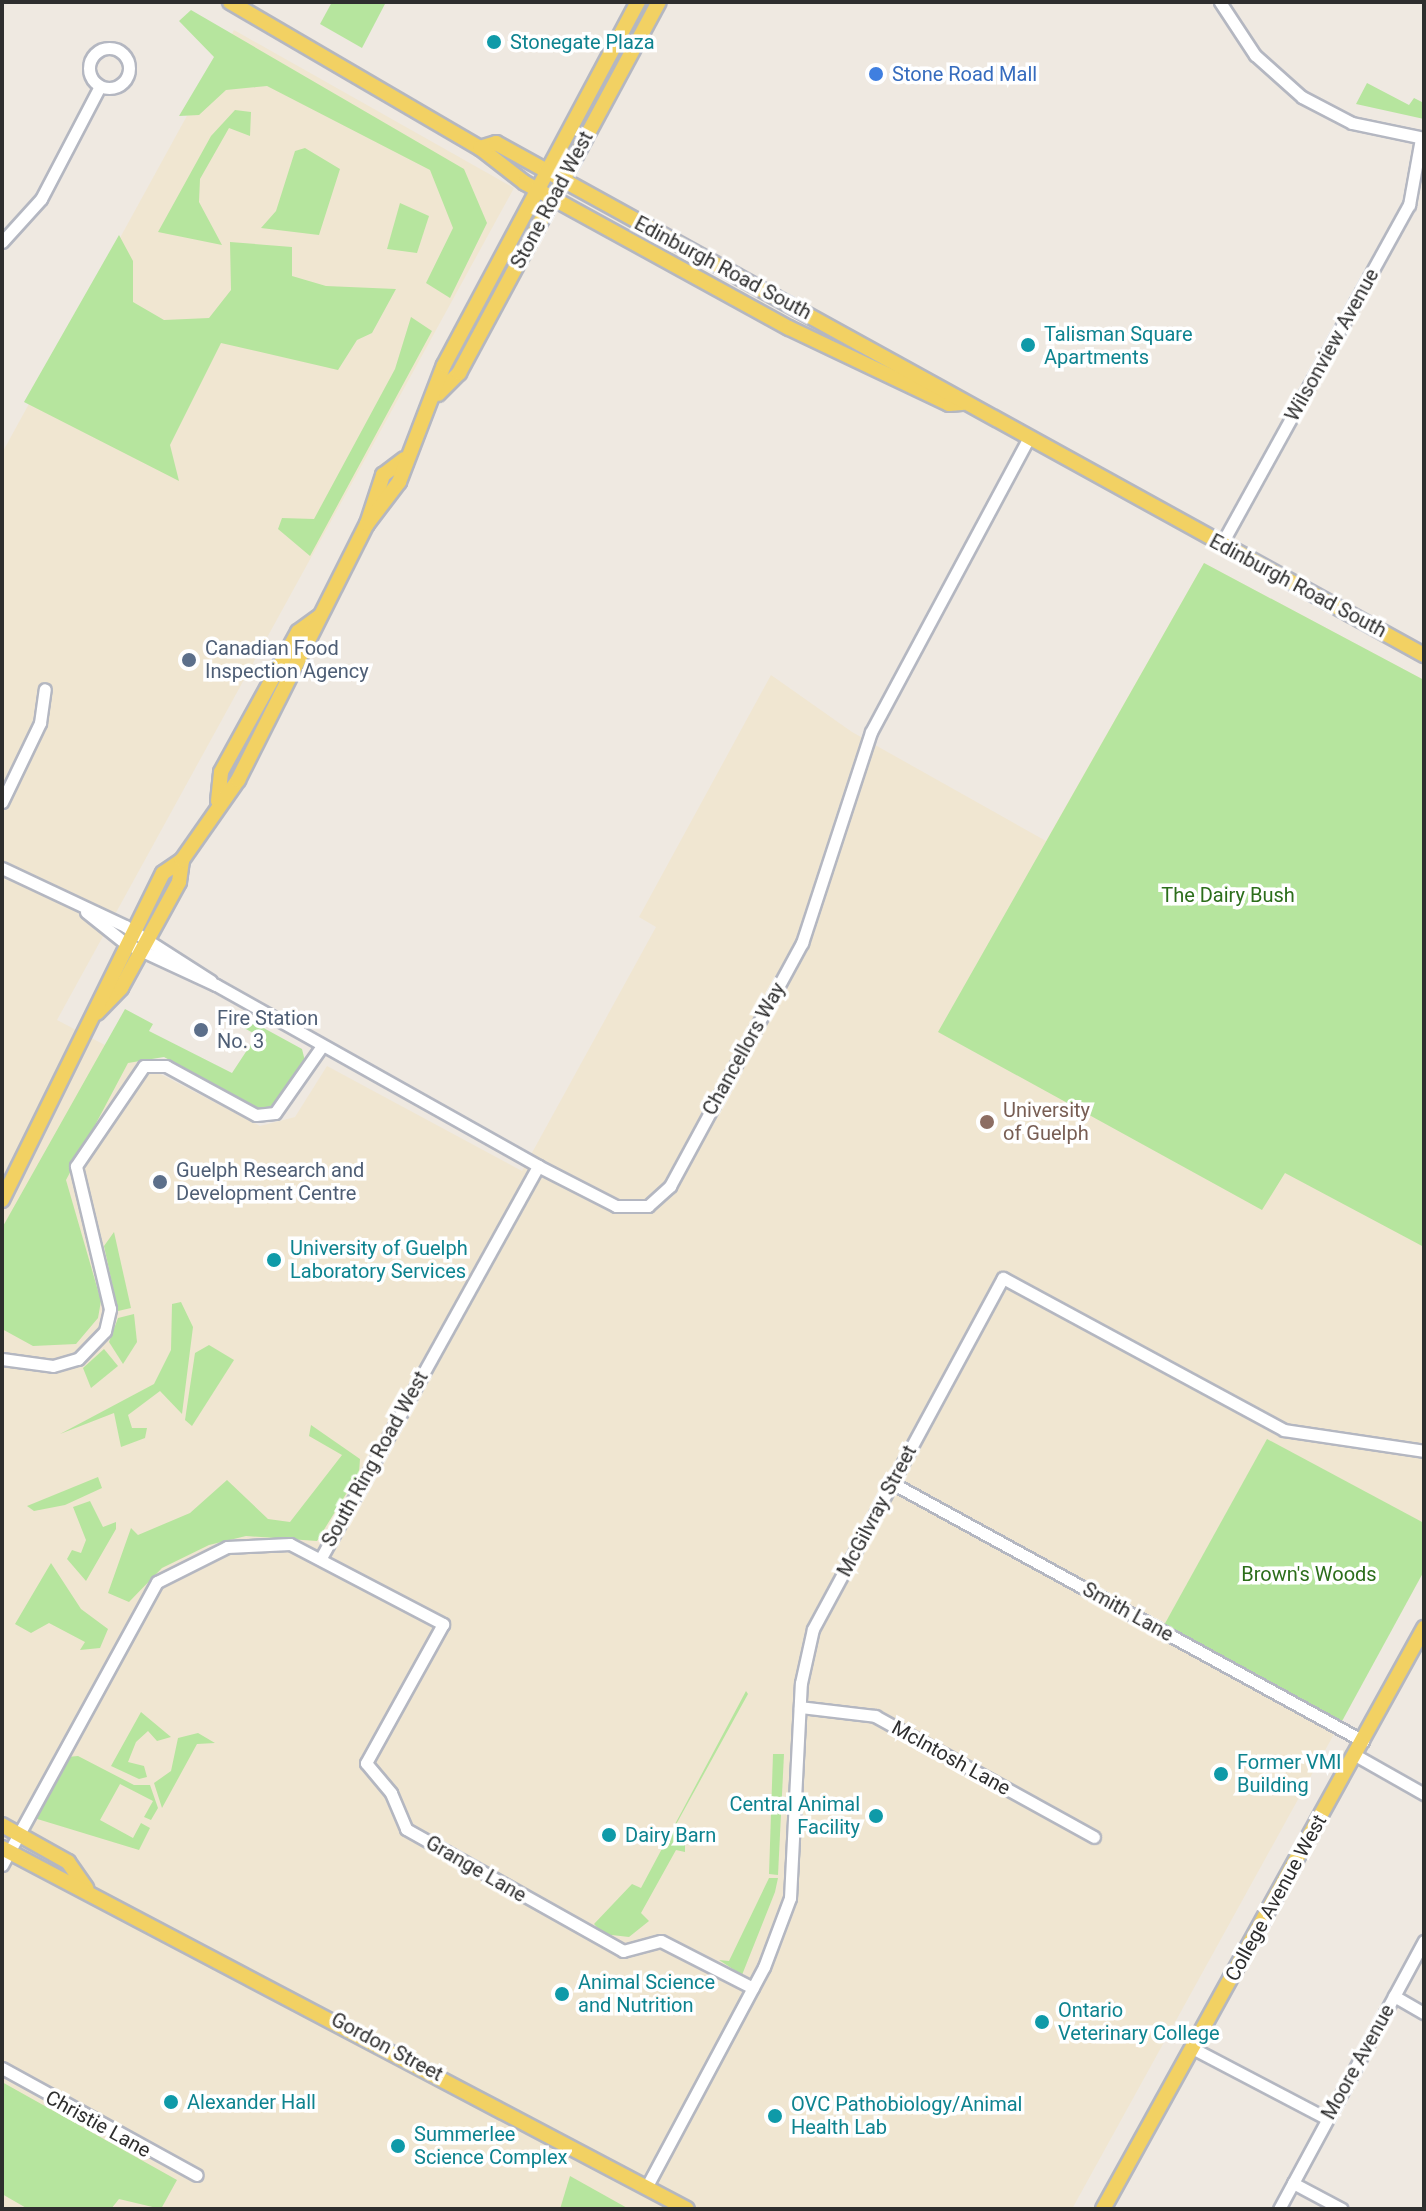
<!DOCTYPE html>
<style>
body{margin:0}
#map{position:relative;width:1426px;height:2211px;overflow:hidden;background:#efe9e1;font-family:Roboto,sans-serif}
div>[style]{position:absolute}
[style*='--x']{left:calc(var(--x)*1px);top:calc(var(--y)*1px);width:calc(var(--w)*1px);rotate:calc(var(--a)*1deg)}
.education>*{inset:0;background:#f0e6d1}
.green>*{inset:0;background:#b6e59e}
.roads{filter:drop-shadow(2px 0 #b4b7c1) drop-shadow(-2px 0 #b4b7c1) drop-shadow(0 2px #b4b7c1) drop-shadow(0 -2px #b4b7c1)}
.minor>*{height:11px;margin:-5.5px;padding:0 5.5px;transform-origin:5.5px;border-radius:5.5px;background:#fff}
.minor>.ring{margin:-5.5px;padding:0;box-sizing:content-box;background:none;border:11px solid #fff;border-radius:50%}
.major>*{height:14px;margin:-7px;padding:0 7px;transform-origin:7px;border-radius:7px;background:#f2d163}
.dots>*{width:22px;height:22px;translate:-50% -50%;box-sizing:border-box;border:4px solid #fff;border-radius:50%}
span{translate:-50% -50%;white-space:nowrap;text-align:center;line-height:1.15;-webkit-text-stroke:7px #fff;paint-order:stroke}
.culture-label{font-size:20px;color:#0d838f}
.left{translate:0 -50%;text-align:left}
.right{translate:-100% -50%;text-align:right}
.shop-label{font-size:20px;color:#366cbe}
.street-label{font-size:20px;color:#2e2e2e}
.service-label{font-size:20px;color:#4e5e75}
.park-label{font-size:20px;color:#2c6e1b}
.education-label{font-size:20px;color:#785e54}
.frame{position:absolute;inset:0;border:4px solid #2e2e2e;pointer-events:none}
</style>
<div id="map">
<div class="education">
<div style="clip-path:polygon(234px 30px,514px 188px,57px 1020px,260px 1126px,295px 1117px,327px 1066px,522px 1171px,656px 927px,639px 917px,771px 675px,852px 732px,1046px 841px,1204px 563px,1424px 680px,1424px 1571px,1072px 2209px,2px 2209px,2px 453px)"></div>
</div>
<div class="green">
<div style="clip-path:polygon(332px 2px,386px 2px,362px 48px,320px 24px)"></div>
<div style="clip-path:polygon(191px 10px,464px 169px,487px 223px,450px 298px,426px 283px,453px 228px,430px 170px,267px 86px,226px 90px,199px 115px,179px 116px,214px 57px,179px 21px)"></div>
<div style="clip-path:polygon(1367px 83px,1409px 105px,1414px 98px,1424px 103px,1424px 119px,1356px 104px)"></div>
<div style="clip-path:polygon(235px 110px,251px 112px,250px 136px,229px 128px,200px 179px,199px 202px,222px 245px,158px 232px,211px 136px)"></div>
<div style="clip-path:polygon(305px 148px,340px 169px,319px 235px,261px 228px,276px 211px,295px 151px)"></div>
<div style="clip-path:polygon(400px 203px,429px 216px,417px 253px,387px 249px)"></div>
<div style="clip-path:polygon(119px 235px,133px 261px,133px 302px,164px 320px,209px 318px,231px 290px,230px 242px,292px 247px,292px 276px,326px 286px,396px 289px,372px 333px,357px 340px,338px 370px,221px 343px,170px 445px,179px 481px,24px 402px)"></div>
<div style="clip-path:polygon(411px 317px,432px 331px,310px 556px,278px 529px,282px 518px,314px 519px,395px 369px)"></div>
<div style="clip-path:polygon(1204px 563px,1424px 680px,1424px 1247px,1285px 1173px,1262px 1210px,938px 1032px)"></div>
<div style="clip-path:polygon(125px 1009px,153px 1024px,149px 1031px,232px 1073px,257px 1035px,244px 1028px,247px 1019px,302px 1049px,305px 1061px,274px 1106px,259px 1109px,164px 1057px,128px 1063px,66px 1180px,101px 1301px,98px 1318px,76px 1344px,33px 1346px,2px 1329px,2px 1228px)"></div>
<div style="clip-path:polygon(114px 1232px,131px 1308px,118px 1311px,104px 1246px)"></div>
<div style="clip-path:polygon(181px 1302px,193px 1327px,182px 1414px,160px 1391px,128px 1415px,132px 1428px,147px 1428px,145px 1438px,121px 1447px,114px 1413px,60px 1434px,154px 1384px,171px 1350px,172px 1304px)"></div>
<div style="clip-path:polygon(134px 1314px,137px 1342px,123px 1364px,109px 1342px,118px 1318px)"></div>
<div style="clip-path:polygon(209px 1345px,234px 1360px,192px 1426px,185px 1420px,195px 1353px)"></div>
<div style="clip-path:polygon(104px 1349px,118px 1366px,91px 1388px,83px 1368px)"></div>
<div style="clip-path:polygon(311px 1425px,360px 1459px,359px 1473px,317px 1541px,246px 1536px,209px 1545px,162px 1568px,129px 1602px,108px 1593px,131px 1528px,138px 1535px,190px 1513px,227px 1480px,268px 1519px,290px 1522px,342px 1455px,309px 1436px)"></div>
<div style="clip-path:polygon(1267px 1439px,1424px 1523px,1424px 1571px,1341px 1723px,1163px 1627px)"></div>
<div style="clip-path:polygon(98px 1477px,102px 1488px,65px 1505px,34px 1511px,27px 1506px)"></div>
<div style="clip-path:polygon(90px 1501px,103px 1527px,116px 1522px,116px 1529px,86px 1581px,67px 1559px,72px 1550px,81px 1553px,86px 1540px,73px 1507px)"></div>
<div style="clip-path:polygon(51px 1563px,81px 1609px,108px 1629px,100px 1648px,80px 1650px,85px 1642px,49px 1623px,31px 1633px,15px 1624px)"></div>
<div style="clip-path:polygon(746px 1691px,748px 1694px,673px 1830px,685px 1838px,685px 1852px,676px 1850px,641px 1913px,649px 1921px,629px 1937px,603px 1934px,594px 1924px,632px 1884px,641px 1888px)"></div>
<div style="clip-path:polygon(141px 1712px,171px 1737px,157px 1741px,148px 1731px,136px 1742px,128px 1762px,144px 1766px,147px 1777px,139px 1779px,111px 1766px)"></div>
<div style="clip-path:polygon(198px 1733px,215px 1743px,197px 1744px,162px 1808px,154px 1783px,171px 1771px,178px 1738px)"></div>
<div style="clip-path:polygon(773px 1754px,784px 1754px,778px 1875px,769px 1874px)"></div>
<div style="clip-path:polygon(78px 1756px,134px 1785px,150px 1785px,158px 1808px,151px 1820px,144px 1817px,153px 1801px,120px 1784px,100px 1820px,133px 1838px,141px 1823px,150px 1828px,139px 1850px,34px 1818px,67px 1757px)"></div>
<div style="clip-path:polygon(769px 1878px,778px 1878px,775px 1892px,742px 1975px,719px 1960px,729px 1961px)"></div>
<div style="clip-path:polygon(2px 2082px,177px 2180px,161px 2209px,119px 2199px,111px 2209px,28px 2209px,2px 2194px)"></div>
<div style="clip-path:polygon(570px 2176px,629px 2209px,560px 2209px)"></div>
</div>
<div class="roads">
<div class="minor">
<div style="--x:1220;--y:2;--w:64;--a:56.6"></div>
<div style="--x:1255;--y:55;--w:63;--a:41.8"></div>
<div style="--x:1302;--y:97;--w:56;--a:27.5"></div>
<div style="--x:1352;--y:123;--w:74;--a:11.8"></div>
<div class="ring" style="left:89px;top:48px;width:29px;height:29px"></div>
<div style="--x:2;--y:242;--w:58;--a:-47.8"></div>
<div style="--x:41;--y:199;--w:123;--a:-62.4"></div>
<div style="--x:1221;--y:545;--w:389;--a:-61.1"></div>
<div style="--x:1409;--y:205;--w:68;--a:-79.8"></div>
<div style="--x:2;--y:802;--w:88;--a:-64.3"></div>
<div style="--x:40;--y:723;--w:34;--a:-82"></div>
<div style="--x:2;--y:868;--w:136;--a:25.2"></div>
<div style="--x:125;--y:926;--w:102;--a:32.6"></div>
<div style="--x:86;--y:912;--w:50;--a:38.5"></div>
<div style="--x:125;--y:943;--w:100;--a:24.8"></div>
<div style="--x:216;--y:985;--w:369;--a:29.3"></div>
<div style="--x:538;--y:1166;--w:88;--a:27.1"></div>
<div style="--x:616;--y:1206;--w:32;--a:0"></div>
<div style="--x:648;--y:1206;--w:30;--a:-42"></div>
<div style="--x:670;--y:1186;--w:277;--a:-61.5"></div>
<div style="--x:802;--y:943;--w:222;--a:-71.9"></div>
<div style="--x:871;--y:732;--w:332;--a:-61.8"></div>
<div style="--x:2;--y:1359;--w:51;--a:7.8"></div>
<div style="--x:53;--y:1366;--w:26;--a:-16"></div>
<div style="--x:78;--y:1359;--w:39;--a:-46"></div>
<div style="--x:105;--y:1331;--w:23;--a:-77"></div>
<div style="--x:110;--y:1309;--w:147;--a:-103.4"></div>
<div style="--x:76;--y:1166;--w:121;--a:-55.8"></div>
<div style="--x:144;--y:1066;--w:22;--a:0"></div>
<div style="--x:166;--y:1066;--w:102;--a:28.6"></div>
<div style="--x:256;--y:1115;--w:19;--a:-6"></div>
<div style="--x:275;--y:1113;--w:82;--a:-55"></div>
<div style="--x:892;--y:1483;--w:537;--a:28.71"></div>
<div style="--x:322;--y:1556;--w:446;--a:-61"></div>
<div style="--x:800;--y:1707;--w:76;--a:6.8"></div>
<div style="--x:875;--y:1716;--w:250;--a:28.9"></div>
<div style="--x:1355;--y:1755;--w:79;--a:29.5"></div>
<div style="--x:2;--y:1865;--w:323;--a:-61.3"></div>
<div style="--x:157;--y:1582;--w:78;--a:-26.6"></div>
<div style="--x:227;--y:1547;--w:63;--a:-2.7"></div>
<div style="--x:290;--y:1544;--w:173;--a:27.6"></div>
<div style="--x:443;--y:1624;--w:159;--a:119"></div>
<div style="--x:366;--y:1763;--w:39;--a:50"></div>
<div style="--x:391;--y:1793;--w:39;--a:67"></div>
<div style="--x:406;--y:1829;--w:249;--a:29.3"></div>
<div style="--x:623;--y:1951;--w:39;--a:-15"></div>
<div style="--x:661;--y:1941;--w:103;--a:27.1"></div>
<div style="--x:1394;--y:1996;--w:34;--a:30"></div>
<div style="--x:1192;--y:2048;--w:151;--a:27.6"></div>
<div style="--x:2;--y:2068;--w:222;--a:28.8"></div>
<div style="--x:1293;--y:2183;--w:55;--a:28"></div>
<div style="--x:647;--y:2186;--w:248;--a:-61.9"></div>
<div style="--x:764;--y:1967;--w:74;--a:-69.4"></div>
<div style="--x:790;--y:1898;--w:215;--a:-87.1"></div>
<div style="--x:801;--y:1683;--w:55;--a:-77.5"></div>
<div style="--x:813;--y:1629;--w:399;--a:-61.6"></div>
<div style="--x:1003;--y:1278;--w:319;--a:28.4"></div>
<div style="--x:1284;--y:1430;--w:142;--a:8.5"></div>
<div style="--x:1279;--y:2209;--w:305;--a:-61.6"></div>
</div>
<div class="major">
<div style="--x:230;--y:2;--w:290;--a:30.3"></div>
<div style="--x:480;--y:148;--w:57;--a:37.9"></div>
<div style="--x:525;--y:183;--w:301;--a:28.8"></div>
<div style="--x:789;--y:328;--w:177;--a:25.4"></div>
<div style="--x:949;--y:404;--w:13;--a:-4"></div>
<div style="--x:480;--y:148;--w:17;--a:-17"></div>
<div style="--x:496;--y:143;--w:1060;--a:28.89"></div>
<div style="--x:438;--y:394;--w:30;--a:-45"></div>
<div style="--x:459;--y:373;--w:421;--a:-61.7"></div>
<div style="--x:367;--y:524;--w:52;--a:-71.9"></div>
<div style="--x:383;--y:475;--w:26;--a:-37"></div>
<div style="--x:218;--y:801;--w:29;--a:-84"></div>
<div style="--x:221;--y:772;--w:160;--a:-61.2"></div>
<div style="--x:298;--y:632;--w:26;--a:-36"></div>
<div style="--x:97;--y:1013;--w:35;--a:-46"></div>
<div style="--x:121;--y:988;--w:121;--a:-61.3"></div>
<div style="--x:179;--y:882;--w:22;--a:-82"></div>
<div style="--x:2;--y:1200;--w:364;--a:-63.8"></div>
<div style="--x:163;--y:873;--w:23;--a:-34"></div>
<div style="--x:182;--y:860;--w:98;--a:-55"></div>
<div style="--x:238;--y:780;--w:287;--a:-63.3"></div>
<div style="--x:367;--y:524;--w:53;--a:-52.7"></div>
<div style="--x:399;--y:482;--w:125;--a:-69"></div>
<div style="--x:444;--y:365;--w:412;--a:-61.9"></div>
<div style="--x:2;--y:1825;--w:76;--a:29.3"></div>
<div style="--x:68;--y:1862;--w:32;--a:55"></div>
<div style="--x:2;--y:1848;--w:774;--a:27.79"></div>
<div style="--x:1103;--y:2209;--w:664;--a:-61.08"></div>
</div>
</div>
<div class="dots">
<div style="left:494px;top:42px;background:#0f9aa8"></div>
<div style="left:876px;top:74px;background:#3f7fe0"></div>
<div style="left:1028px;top:345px;background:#0f9aa8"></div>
<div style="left:189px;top:660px;background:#5c6f8a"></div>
<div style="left:201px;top:1030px;background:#5c6f8a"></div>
<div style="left:987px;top:1122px;background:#8d6e63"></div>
<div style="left:160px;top:1182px;background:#5c6f8a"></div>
<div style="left:274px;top:1260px;background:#0f9aa8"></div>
<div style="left:1221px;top:1774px;background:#0f9aa8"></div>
<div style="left:876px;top:1816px;background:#0f9aa8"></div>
<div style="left:609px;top:1835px;background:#0f9aa8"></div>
<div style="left:562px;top:1994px;background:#0f9aa8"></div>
<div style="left:1042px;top:2022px;background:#0f9aa8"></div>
<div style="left:171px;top:2102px;background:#0f9aa8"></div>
<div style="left:775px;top:2116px;background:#0f9aa8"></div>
<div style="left:398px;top:2146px;background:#0f9aa8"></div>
</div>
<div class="culture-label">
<span class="left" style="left:510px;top:42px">Stonegate Plaza</span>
<span class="left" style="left:1044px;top:346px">Talisman Square<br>Apartments</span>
<span class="left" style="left:290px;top:1260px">University of Guelph<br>Laboratory Services</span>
<span class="left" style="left:1237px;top:1774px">Former VMI<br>Building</span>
<span class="right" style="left:860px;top:1816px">Central Animal<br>Facility</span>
<span class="left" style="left:625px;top:1835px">Dairy Barn</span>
<span class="left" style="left:578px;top:1994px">Animal Science<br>and Nutrition</span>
<span class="left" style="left:1058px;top:2022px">Ontario<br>Veterinary College</span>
<span class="left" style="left:187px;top:2102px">Alexander Hall</span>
<span class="left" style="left:791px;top:2116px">OVC Pathobiology/Animal<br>Health Lab</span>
<span class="left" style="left:414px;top:2146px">Summerlee<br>Science Complex</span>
</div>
<div class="shop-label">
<span class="left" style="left:892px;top:74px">Stone Road Mall</span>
</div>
<div class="street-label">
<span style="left:552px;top:200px;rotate:-62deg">Stone Road West</span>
<span style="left:723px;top:268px;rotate:28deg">Edinburgh Road South</span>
<span style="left:1332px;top:345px;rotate:-61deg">Wilsonview Avenue</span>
<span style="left:1298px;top:586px;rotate:28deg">Edinburgh Road South</span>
<span style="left:744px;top:1049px;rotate:-61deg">Chancellors Way</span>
<span style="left:375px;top:1459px;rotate:-61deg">South Ring Road West</span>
<span style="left:877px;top:1511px;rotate:-62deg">McGilvray Street</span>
<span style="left:1128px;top:1612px;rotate:29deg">Smith Lane</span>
<span style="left:951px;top:1758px;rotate:29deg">McIntosh Lane</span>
<span style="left:476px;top:1869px;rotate:30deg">Grange Lane</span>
<span style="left:1276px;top:1898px;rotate:-61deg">College Avenue West</span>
<span style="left:387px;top:2047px;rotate:28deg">Gordon Street</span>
<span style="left:1358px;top:2062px;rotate:-61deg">Moore Avenue</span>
<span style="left:98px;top:2124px;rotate:29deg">Christie Lane</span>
</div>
<div class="service-label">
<span class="left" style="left:205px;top:660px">Canadian Food<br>Inspection Agency</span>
<span class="left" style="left:217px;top:1030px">Fire Station<br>No. 3</span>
<span class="left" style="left:176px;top:1182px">Guelph Research and<br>Development Centre</span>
</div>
<div class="park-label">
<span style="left:1228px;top:895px">The Dairy Bush</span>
<span style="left:1309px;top:1574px">Brown's Woods</span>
</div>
<div class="education-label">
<span class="left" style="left:1003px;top:1122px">University<br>of Guelph</span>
</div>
<div class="frame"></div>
</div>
